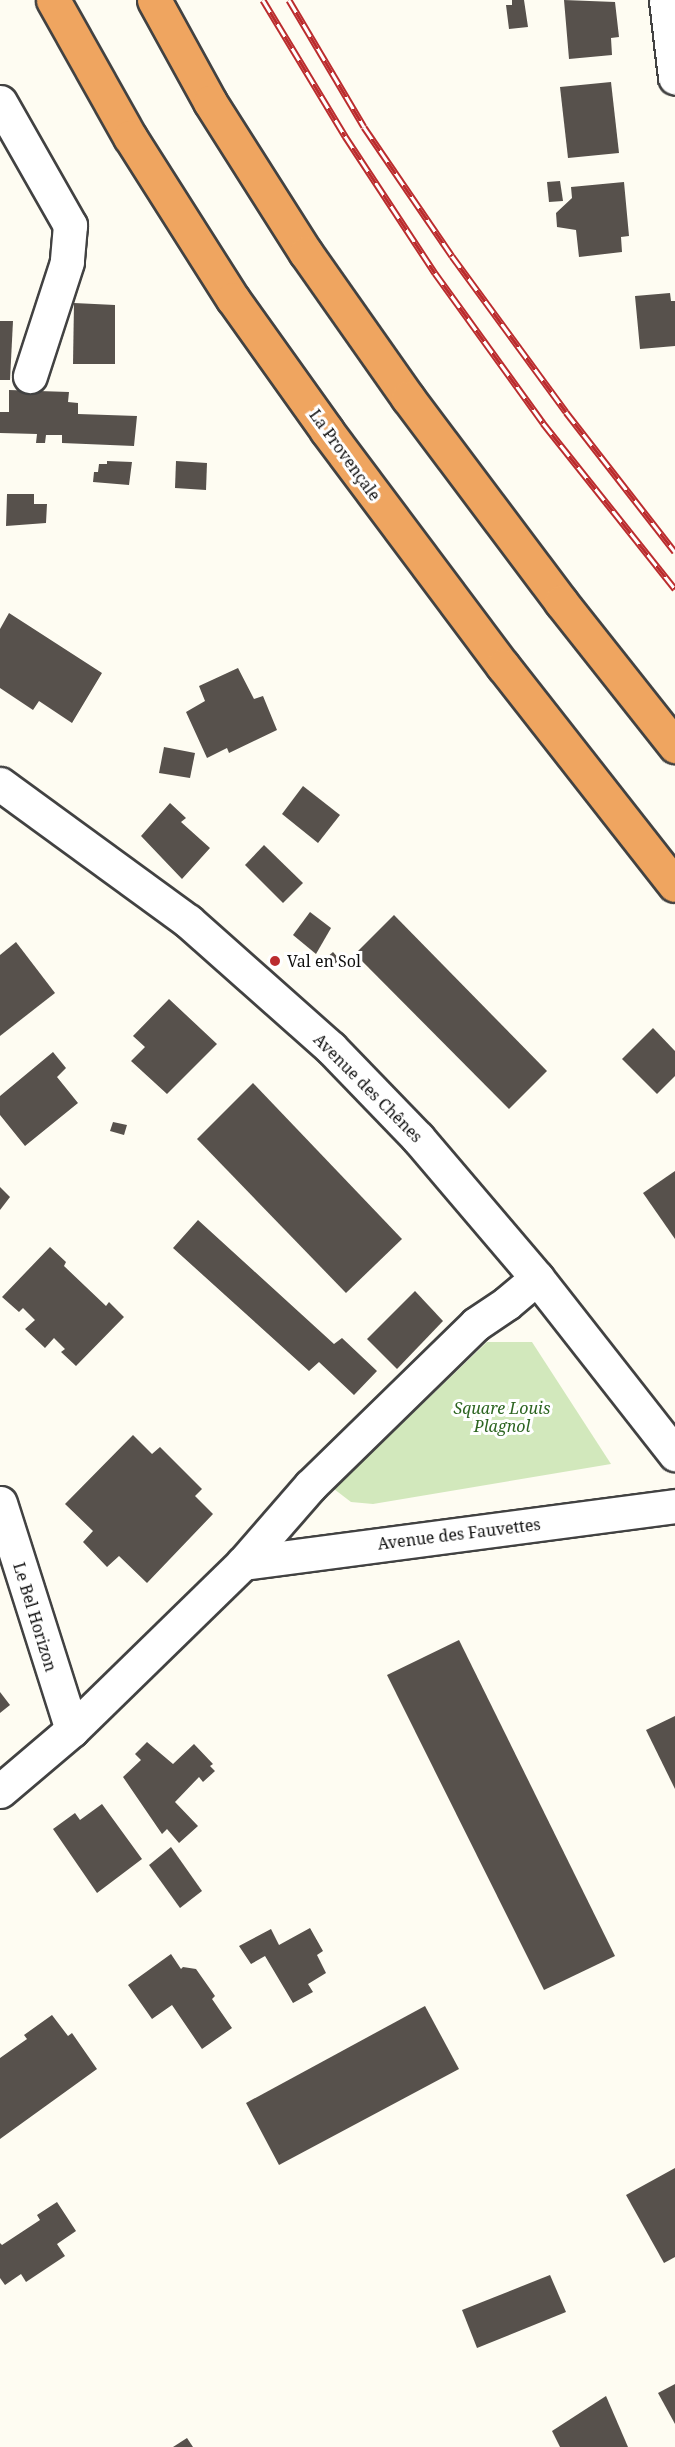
<!DOCTYPE html>
<meta charset="utf-8">
<style>
body{margin:0}
#map{position:relative;width:675px;height:2447px;overflow:hidden;background:#fefcf2;font-family:"Noto Serif",serif}
div>[style]{position:absolute}
[style*='--x']{left:calc(var(--x)*1px);top:calc(var(--y)*1px);width:calc(var(--w)*1px);rotate:calc(var(--a)*1deg)}
.green>*{inset:0;background:#d2e8bc}
.building>*{inset:0;background:#57514c}
.roads{filter:drop-shadow(2px 0 #424242) drop-shadow(-2px 0 #424242) drop-shadow(0 2px #424242) drop-shadow(0 -2px #424242)}
.minor>*{height:33px;margin:-16.5px;padding:0 16.5px;transform-origin:16.5px;border-radius:16.5px;background:#fff}
.highway>*{height:33px;margin:-16.5px;padding:0 16.5px;transform-origin:16.5px;border-radius:16.5px;background:#efa560}
.rail>*{height:7px;margin-top:-3.5px;transform-origin:0;background:repeating-linear-gradient(90deg,#fff 0 14px,#bb2c2e 0 28px);box-sizing:border-box;border-block:2px solid #bb2c2e}
.dots>*{width:16px;height:16px;translate:-50% -50%;box-sizing:border-box;border:3px solid #fff;border-radius:50%}
span{translate:-50% -50%;white-space:nowrap;text-align:center;line-height:1.15;-webkit-text-stroke:6px #fff;paint-order:stroke}
.street-label{font-size:16px;color:#0f0f0f}
.poi-label{font-size:16px;color:#0f0f0f}
.left{translate:0 -50%;text-align:left}
.park-label{font-size:16px;color:#2d6521;font-style:italic}
</style>
<div id="map">
<div class="green">
<div style="clip-path:polygon(487px 1342px,532px 1342px,611px 1464px,373px 1504px,351px 1502px,334px 1489px)"></div>
</div>
<div class="building">
<div style="clip-path:polygon(512px 0,524px 0,528px 27px,509px 29px,506px 5px,512px 5px)"></div>
<div style="clip-path:polygon(564px 0,615px 2px,619px 37px,611px 38px,612px 55px,569px 59px)"></div>
<div style="clip-path:polygon(611px 82px,619px 153px,568px 158px,560px 87px)"></div>
<div style="clip-path:polygon(560px 181px,563px 201px,549px 202px,547px 182px)"></div>
<div style="clip-path:polygon(624px 182px,629px 236px,621px 237px,622px 252px,579px 257px,576px 230px,557px 227px,556px 213px,572px 198px,571px 187px)"></div>
<div style="clip-path:polygon(670px 293px,671px 301px,675px 301px,675px 346px,640px 349px,635px 296px)"></div>
<div style="clip-path:polygon(74px 303px,115px 305px,115px 364px,73px 364px)"></div>
<div style="clip-path:polygon(0 321px,13px 321px,10px 380px,0 380px)"></div>
<div style="clip-path:polygon(9px 390px,69px 392px,68px 402px,78px 403px,78px 414px,137px 416px,134px 446px,62px 443px,62px 435px,46px 435px,45px 443px,36px 443px,37px 434px,0 433px,0 412px,9px 412px)"></div>
<div style="clip-path:polygon(107px 461px,132px 462px,129px 485px,93px 482px,94px 472px,98px 472px,99px 464px,107px 464px)"></div>
<div style="clip-path:polygon(176px 461px,207px 463px,206px 490px,175px 488px)"></div>
<div style="clip-path:polygon(7px 494px,34px 494px,34px 504px,47px 504px,46px 523px,6px 526px)"></div>
<div style="clip-path:polygon(9px 613px,102px 673px,72px 723px,39px 701px,33px 710px,0 688px,0 629px)"></div>
<div style="clip-path:polygon(238px 668px,254px 699px,263px 696px,277px 730px,229px 753px,227px 748px,207px 758px,186px 712px,205px 701px,199px 686px)"></div>
<div style="clip-path:polygon(164px 747px,195px 753px,190px 778px,159px 773px)"></div>
<div style="clip-path:polygon(303px 786px,340px 815px,318px 843px,282px 814px)"></div>
<div style="clip-path:polygon(170px 803px,186px 818px,181px 822px,210px 848px,182px 879px,141px 836px)"></div>
<div style="clip-path:polygon(264px 845px,303px 883px,283px 903px,245px 865px)"></div>
<div style="clip-path:polygon(310px 912px,331px 928px,316px 954px,293px 935px)"></div>
<div style="clip-path:polygon(394px 915px,547px 1071px,509px 1109px,355px 954px)"></div>
<div style="clip-path:polygon(16px 942px,55px 993px,0 1036px,0 955px)"></div>
<div style="clip-path:polygon(333px 952px,340px 960px,333px 968px,325px 959px)"></div>
<div style="clip-path:polygon(169px 999px,217px 1044px,167px 1094px,131px 1061px,145px 1047px,133px 1036px)"></div>
<div style="clip-path:polygon(653px 1028px,675px 1051px,675px 1076px,657px 1094px,622px 1059px)"></div>
<div style="clip-path:polygon(53px 1052px,66px 1068px,57px 1077px,78px 1103px,25px 1146px,0 1115px,0 1096px)"></div>
<div style="clip-path:polygon(253px 1083px,402px 1239px,346px 1293px,197px 1139px)"></div>
<div style="clip-path:polygon(113px 1122px,127px 1125px,124px 1135px,110px 1131px)"></div>
<div style="clip-path:polygon(675px 1171px,675px 1239px,643px 1193px)"></div>
<div style="clip-path:polygon(0 1187px,10px 1197px,0 1210px)"></div>
<div style="clip-path:polygon(198px 1220px,334px 1344px,342px 1338px,377px 1371px,354px 1395px,319px 1362px,309px 1371px,173px 1248px)"></div>
<div style="clip-path:polygon(50px 1247px,66px 1262px,64px 1266px,106px 1306px,109px 1302px,124px 1317px,76px 1366px,61px 1352px,65px 1349px,54px 1338px,45px 1348px,25px 1329px,35px 1320px,23px 1308px,19px 1312px,2px 1297px)"></div>
<div style="clip-path:polygon(415px 1291px,443px 1321px,397px 1369px,367px 1339px)"></div>
<div style="clip-path:polygon(133px 1435px,152px 1454px,160px 1447px,202px 1489px,195px 1496px,213px 1514px,147px 1583px,119px 1556px,107px 1567px,83px 1542px,93px 1531px,65px 1504px)"></div>
<div style="clip-path:polygon(459px 1640px,615px 1956px,544px 1990px,387px 1675px)"></div>
<div style="clip-path:polygon(0 1692px,10px 1705px,0 1713px)"></div>
<div style="clip-path:polygon(675px 1716px,675px 1789px,646px 1730px)"></div>
<div style="clip-path:polygon(147px 1742px,173px 1764px,194px 1744px,213px 1764px,210px 1766px,215px 1771px,203px 1782px,199px 1777px,175px 1802px,198px 1826px,179px 1843px,167px 1829px,162px 1834px,123px 1777px,141px 1760px,135px 1754px)"></div>
<div style="clip-path:polygon(102px 1804px,142px 1859px,97px 1893px,53px 1829px,75px 1813px,80px 1820px)"></div>
<div style="clip-path:polygon(171px 1847px,202px 1891px,180px 1908px,149px 1865px)"></div>
<div style="clip-path:polygon(310px 1928px,323px 1951px,317px 1955px,326px 1973px,308px 1984px,313px 1992px,293px 2003px,265px 1956px,251px 1964px,239px 1946px,271px 1929px,279px 1945px)"></div>
<div style="clip-path:polygon(171px 1954px,181px 1969px,183px 1967px,196px 1969px,215px 1996px,212px 1999px,232px 2028px,202px 2049px,172px 2005px,152px 2019px,128px 1985px)"></div>
<div style="clip-path:polygon(425px 2006px,459px 2069px,279px 2165px,246px 2103px)"></div>
<div style="clip-path:polygon(52px 2015px,68px 2036px,72px 2033px,97px 2069px,0 2139px,0 2058px,27px 2039px,24px 2035px)"></div>
<div style="clip-path:polygon(675px 2168px,675px 2257px,664px 2263px,626px 2195px)"></div>
<div style="clip-path:polygon(57px 2202px,76px 2231px,57px 2244px,65px 2256px,26px 2282px,21px 2274px,5px 2285px,0 2278px,0 2243px,2px 2245px,40px 2220px,37px 2215px)"></div>
<div style="clip-path:polygon(550px 2275px,566px 2312px,477px 2348px,462px 2310px)"></div>
<div style="clip-path:polygon(675px 2384px,675px 2424px,658px 2393px)"></div>
<div style="clip-path:polygon(606px 2396px,628px 2447px,560px 2447px,552px 2431px)"></div>
<div style="clip-path:polygon(187px 2438px,193px 2447px,173px 2447px)"></div>
</div>
<div class="roads">
<div class="minor">
<div style="--x:666;--y:0;--w:78;--a:83.3"></div>
<div style="--x:0;--y:102;--w:142;--a:60.4"></div>
<div style="--x:70;--y:225;--w:37;--a:95"></div>
<div style="--x:67;--y:262;--w:120;--a:108"></div>
<div style="--x:0;--y:784;--w:233;--a:36.1"></div>
<div style="--x:188;--y:921;--w:191;--a:41.6"></div>
<div style="--x:331;--y:1048;--w:125;--a:46"></div>
<div style="--x:418;--y:1138;--w:184;--a:49.6"></div>
<div style="--x:537;--y:1278;--w:224;--a:51.9"></div>
<div style="--x:0;--y:1503;--w:238;--a:72.4"></div>
<div style="--x:243;--y:1563;--w:436;--a:-7.5"></div>
<div style="--x:0;--y:1791;--w:94;--a:-40.3"></div>
<div style="--x:72;--y:1730;--w:239;--a:-44.3"></div>
<div style="--x:243;--y:1563;--w:102;--a:-49"></div>
<div style="--x:310;--y:1486;--w:232;--a:-44.3"></div>
<div style="--x:476;--y:1324;--w:37;--a:-34"></div>
<div style="--x:507;--y:1303;--w:39;--a:-40"></div>
</div>
<div class="highway">
<div style="--x:53;--y:0;--w:157;--a:60.7"></div>
<div style="--x:130;--y:137;--w:192;--a:57.6"></div>
<div style="--x:233;--y:299;--w:162;--a:54.5"></div>
<div style="--x:327;--y:431;--w:294;--a:53.2"></div>
<div style="--x:503;--y:666;--w:278;--a:51.9"></div>
<div style="--x:154;--y:0;--w:116;--a:61.2"></div>
<div style="--x:210;--y:102;--w:179;--a:57.6"></div>
<div style="--x:306;--y:253;--w:177;--a:54.9"></div>
<div style="--x:408;--y:398;--w:255;--a:53.1"></div>
<div style="--x:561;--y:602;--w:184;--a:51.6"></div>
</div>
</div>
<div class="rail">
<div style="--x:263;--y:0;--w:159;--a:58.9"></div>
<div style="--x:345;--y:136;--w:164;--a:56.7"></div>
<div style="--x:435;--y:273;--w:185;--a:54.2"></div>
<div style="--x:543;--y:423;--w:212;--a:51.5"></div>
<div style="--x:289;--y:0;--w:147;--a:59.4"></div>
<div style="--x:364;--y:127;--w:156;--a:55.7"></div>
<div style="--x:452;--y:256;--w:193;--a:53.8"></div>
<div style="--x:566;--y:412;--w:177;--a:52.1"></div>
</div>
<div class="dots">
<div style="left:275px;top:961px;background:#bb2c2e"></div>
</div>
<div class="street-label">
<span style="left:345px;top:455px;rotate:54deg">La Provençale</span>
<span style="left:368px;top:1088px;rotate:45deg">Avenue des Chênes</span>
<span style="left:459px;top:1534px;rotate:-7deg">Avenue des Fauvettes</span>
<span style="left:35px;top:1617px;rotate:73deg">Le Bel Horizon</span>
</div>
<div class="poi-label">
<span class="left" style="left:287px;top:961px">Val en Sol</span>
</div>
<div class="park-label">
<span style="left:502px;top:1417px">Square Louis<br>Plagnol</span>
</div>
</div>
